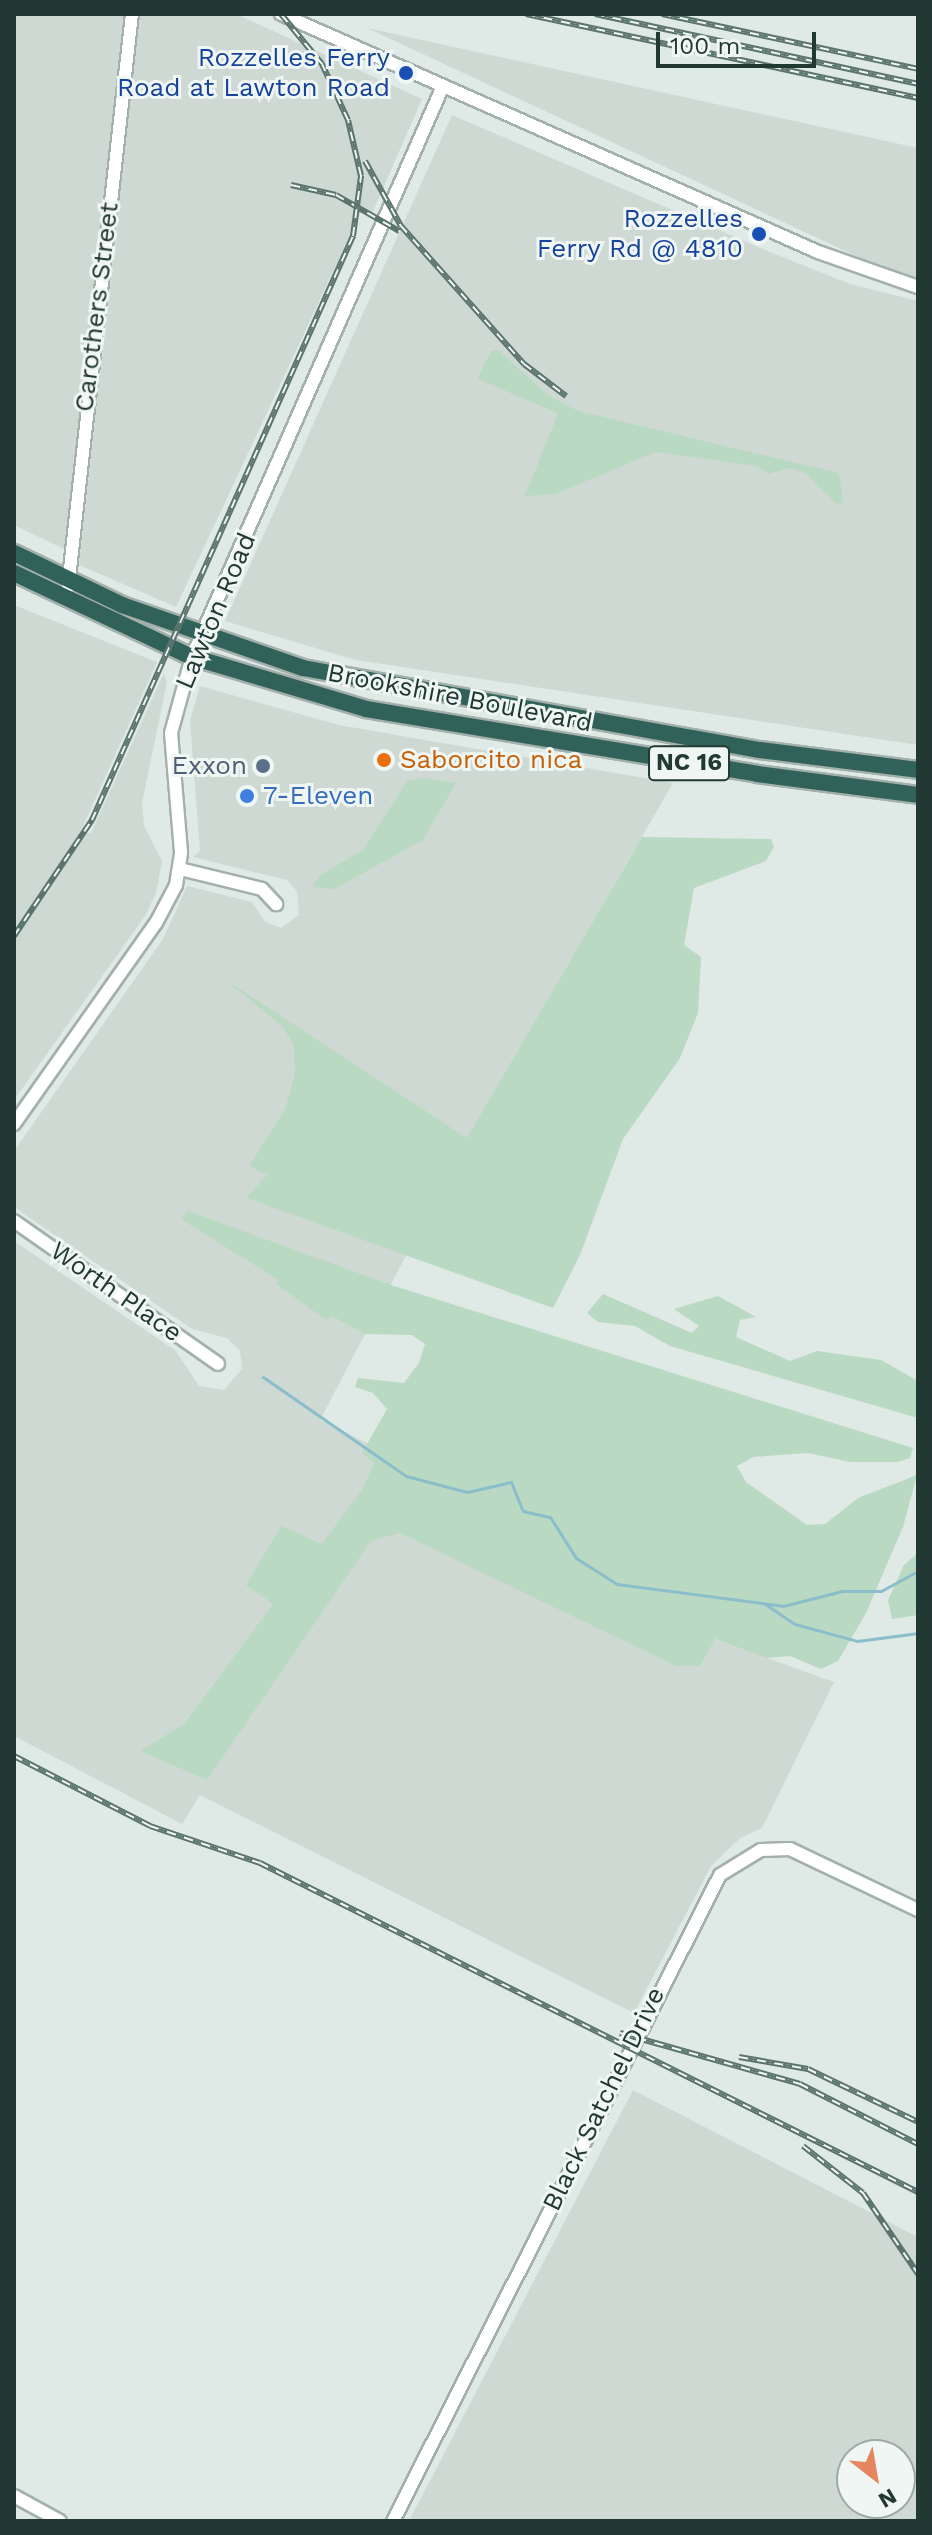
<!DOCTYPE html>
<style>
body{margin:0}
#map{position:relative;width:932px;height:2535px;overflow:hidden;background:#dfe9e5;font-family:"Work Sans",sans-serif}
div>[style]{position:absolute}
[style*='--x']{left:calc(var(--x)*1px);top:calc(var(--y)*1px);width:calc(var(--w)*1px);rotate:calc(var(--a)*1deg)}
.built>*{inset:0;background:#ced9d4}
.green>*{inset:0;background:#bad9c3}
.stream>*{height:3px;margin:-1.5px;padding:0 1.5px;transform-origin:1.5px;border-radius:1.5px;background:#8bbecb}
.roads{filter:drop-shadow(2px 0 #a3b0ac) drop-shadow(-2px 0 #a3b0ac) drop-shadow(0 2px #a3b0ac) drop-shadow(0 -2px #a3b0ac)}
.minor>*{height:12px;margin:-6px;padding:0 6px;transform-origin:6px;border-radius:6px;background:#fff}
.highway>*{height:16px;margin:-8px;padding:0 8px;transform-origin:8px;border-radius:8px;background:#306259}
.rail>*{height:6px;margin-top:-3px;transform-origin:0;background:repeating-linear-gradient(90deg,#eff6f3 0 9px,#5c746e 0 18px);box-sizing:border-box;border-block:2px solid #5c746e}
.dots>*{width:22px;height:22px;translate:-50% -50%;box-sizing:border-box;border:4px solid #eff6f3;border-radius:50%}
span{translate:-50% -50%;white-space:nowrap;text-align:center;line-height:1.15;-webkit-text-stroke:6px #eff6f3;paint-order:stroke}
.shield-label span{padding:2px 6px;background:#eff6f3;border:2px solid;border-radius:6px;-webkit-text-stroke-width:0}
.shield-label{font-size:24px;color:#223833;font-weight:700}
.transit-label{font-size:26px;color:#164399}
.right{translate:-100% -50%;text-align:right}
.street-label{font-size:26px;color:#223833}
.food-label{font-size:26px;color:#c56008}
.left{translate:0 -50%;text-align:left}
.service-label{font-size:26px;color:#4e5e75}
.shop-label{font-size:26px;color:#366cbe}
.frame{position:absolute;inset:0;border:16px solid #223833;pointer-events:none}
.north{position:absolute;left:836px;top:2439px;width:80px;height:80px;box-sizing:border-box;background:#eff6f3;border:2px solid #9daaa6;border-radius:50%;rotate:149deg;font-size:22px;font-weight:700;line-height:32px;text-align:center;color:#223833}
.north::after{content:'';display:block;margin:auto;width:28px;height:36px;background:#e68660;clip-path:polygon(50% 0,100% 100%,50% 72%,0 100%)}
.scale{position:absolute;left:656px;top:32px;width:160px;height:36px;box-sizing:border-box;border:4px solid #223833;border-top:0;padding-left:10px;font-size:24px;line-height:28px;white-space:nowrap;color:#223833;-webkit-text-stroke:6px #eff6f3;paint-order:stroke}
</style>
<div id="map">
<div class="built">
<div style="clip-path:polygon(14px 14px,127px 14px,66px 550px,14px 525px)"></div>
<div style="clip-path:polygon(140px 14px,236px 14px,422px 99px,371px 216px,361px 212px,176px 607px,79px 565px)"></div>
<div style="clip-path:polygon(367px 28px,918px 148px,918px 278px,856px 256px)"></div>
<div style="clip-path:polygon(452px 115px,770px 252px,850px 284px,918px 301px,918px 745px,356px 660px,225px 621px)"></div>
<div style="clip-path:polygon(14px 605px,157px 662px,80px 833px,91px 833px,164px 673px,167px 682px,142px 803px,144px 826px,162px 861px,156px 893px,145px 916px,14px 1100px)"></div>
<div style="clip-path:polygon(200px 686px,339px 725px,673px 783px,467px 1139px,320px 1420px,406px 1462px,699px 1666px,714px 1639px,834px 1682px,762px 1828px,740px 1838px,711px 1866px,634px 2013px,200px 1795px,182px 1824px,14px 1736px,14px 1241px,176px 1351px,199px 1386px,224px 1390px,242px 1369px,240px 1351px,227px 1338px,192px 1329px,14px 1207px,14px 1151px,163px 939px,187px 886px,252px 902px,265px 922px,281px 928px,299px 915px,297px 891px,287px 880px,193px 857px,200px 851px,190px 720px)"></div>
<div style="clip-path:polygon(evenodd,633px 2090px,918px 2237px,918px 2521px,409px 2521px,633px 2090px,852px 2455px,900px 2455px,900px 2503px,852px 2503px,852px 2455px)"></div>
</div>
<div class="green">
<div style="clip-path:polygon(498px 350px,548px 395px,578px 411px,839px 473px,843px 502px,837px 504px,805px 473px,789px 468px,769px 474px,756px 466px,656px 452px,555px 494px,525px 496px,558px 413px,477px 379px,491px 351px)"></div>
<div style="clip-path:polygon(424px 778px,456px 783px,423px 840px,334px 889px,313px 887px,319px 876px,363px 850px,408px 780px)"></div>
<div style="clip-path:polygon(642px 837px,771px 839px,774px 847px,766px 861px,694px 888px,684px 945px,701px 957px,698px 1013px,680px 1058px,623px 1139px,580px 1255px,553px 1308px,246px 1198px,267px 1175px,249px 1166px,285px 1110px,295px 1074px,294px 1045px,282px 1026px,223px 978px,467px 1138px)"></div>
<div style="clip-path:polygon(188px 1211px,391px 1285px,913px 1448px,910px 1458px,898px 1462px,850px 1462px,808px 1453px,753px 1457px,737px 1466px,746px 1482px,807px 1525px,825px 1524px,858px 1498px,917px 1475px,903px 1527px,866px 1613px,838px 1661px,821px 1669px,790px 1656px,766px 1658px,715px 1639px,700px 1666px,676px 1666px,400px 1533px,371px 1541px,207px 1780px,140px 1751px,184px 1724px,273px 1604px,246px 1585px,281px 1526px,322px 1544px,362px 1490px,374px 1463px,362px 1453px,387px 1409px,373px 1393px,355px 1387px,358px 1378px,404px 1383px,419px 1363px,425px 1344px,412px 1335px,365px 1334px,332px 1316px,326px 1320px,276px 1284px,277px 1279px,181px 1219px)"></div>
<div style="clip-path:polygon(603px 1294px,692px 1333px,699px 1326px,674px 1309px,718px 1296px,756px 1317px,740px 1320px,736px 1337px,790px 1361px,817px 1351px,881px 1360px,918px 1381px,918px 1418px,670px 1346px,635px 1326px,598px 1322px,587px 1313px)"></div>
<div style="clip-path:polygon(918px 1553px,918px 1615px,892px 1619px,888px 1600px,904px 1565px)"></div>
</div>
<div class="stream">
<div style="--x:263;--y:1377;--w:174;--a:34.7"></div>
<div style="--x:406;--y:1476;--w:63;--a:14.7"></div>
<div style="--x:467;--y:1492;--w:45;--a:-12.8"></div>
<div style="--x:511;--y:1482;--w:31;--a:68"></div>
<div style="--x:523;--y:1511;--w:28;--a:13"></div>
<div style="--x:550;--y:1517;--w:49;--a:57.6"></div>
<div style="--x:576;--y:1558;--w:49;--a:32.4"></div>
<div style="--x:617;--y:1584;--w:167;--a:7.5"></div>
<div style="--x:783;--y:1606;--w:61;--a:-14.3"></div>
<div style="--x:842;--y:1591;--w:39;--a:0"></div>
<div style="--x:881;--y:1591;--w:42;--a:-28.4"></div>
<div style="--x:765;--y:1604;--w:36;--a:34"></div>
<div style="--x:795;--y:1624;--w:64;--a:15.3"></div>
<div style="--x:857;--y:1641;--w:62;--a:-7.5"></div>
</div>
<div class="roads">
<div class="minor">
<div style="--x:281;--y:14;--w:587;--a:23.9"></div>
<div style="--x:818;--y:252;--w:106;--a:19.3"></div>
<div style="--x:68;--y:587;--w:577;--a:-83.63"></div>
<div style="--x:180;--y:869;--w:84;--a:13.7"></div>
<div style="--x:262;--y:889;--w:21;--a:47"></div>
<div style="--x:14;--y:1124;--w:246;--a:-54.8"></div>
<div style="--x:156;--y:923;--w:43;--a:-62.2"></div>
<div style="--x:176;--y:885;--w:33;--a:-81"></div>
<div style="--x:181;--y:852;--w:119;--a:-94.8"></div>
<div style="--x:171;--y:733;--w:79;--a:-74.6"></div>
<div style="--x:192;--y:657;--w:624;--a:-66.27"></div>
<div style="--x:14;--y:1221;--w:249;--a:35"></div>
<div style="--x:14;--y:2496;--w:52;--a:28.5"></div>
<div style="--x:393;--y:2521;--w:724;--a:-63.15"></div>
<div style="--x:720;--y:1875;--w:48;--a:-31.4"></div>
<div style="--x:761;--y:1850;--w:29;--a:-2"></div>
<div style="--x:790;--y:1849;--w:142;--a:25.5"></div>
</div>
<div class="highway">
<div style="--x:14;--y:553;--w:120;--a:25.7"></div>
<div style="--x:122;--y:605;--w:192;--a:19.2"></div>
<div style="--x:303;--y:668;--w:464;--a:10.2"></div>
<div style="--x:760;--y:750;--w:159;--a:7.2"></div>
<div style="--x:14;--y:573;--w:197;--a:25.3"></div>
<div style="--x:192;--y:657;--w:182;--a:16.6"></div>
<div style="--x:366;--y:709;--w:396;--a:9.4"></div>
<div style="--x:757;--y:774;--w:162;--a:7.4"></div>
</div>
</div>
<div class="rail">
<div style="--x:526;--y:14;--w:401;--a:12.1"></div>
<div style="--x:595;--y:14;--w:330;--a:12.2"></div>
<div style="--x:662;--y:14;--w:262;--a:12.1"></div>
<div style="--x:365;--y:161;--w:74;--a:61"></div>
<div style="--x:401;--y:226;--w:185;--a:48.3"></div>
<div style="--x:524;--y:364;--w:53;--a:37.3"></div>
<div style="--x:291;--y:185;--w:46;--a:12.5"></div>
<div style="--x:336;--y:195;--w:73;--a:29.7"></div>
<div style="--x:14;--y:936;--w:140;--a:-56.1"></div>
<div style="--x:92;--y:820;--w:640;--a:-65.92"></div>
<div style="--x:353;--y:236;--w:61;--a:-82.4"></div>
<div style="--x:361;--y:176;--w:57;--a:-103.1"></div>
<div style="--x:348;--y:120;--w:62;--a:-114.9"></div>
<div style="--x:322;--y:64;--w:65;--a:-129.4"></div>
<div style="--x:14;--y:1756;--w:153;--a:27.2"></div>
<div style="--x:150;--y:1826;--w:116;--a:18.6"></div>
<div style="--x:260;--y:1863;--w:736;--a:26.57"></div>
<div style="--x:620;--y:2033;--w:187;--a:15.8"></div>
<div style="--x:800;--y:2084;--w:132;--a:27"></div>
<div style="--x:739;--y:2057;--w:70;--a:9.9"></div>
<div style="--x:808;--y:2069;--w:122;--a:25.7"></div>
<div style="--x:803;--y:2146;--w:76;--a:38.1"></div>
<div style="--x:863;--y:2193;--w:98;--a:55.8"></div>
</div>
<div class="dots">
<div style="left:406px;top:73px;background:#1a4fb4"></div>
<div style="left:759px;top:234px;background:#1a4fb4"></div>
<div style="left:384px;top:760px;background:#e8710a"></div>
<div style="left:263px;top:766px;background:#5c6f8a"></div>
<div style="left:247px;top:796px;background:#3f7fe0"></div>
</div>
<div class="shield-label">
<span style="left:689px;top:763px">NC 16</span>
</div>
<div class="transit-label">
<span class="right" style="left:390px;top:73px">Rozzelles Ferry<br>Road at Lawton Road</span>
<span class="right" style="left:743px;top:234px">Rozzelles<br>Ferry Rd @ 4810</span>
</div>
<div class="street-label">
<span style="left:97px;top:307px;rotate:-83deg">Carothers Street</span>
<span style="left:216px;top:611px;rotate:-67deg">Lawton Road</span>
<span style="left:460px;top:698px;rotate:11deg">Brookshire Boulevard</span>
<span style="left:116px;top:1292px;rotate:35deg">Worth Place</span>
<span style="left:604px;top:2099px;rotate:-64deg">Black Satchel Drive</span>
</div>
<div class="food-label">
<span class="left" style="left:400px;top:760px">Saborcito nica</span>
</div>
<div class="service-label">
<span class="right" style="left:247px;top:766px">Exxon</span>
</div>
<div class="shop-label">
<span class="left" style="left:263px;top:796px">7-Eleven</span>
</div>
<div class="frame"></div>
<div class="north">N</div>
<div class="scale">100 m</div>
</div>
